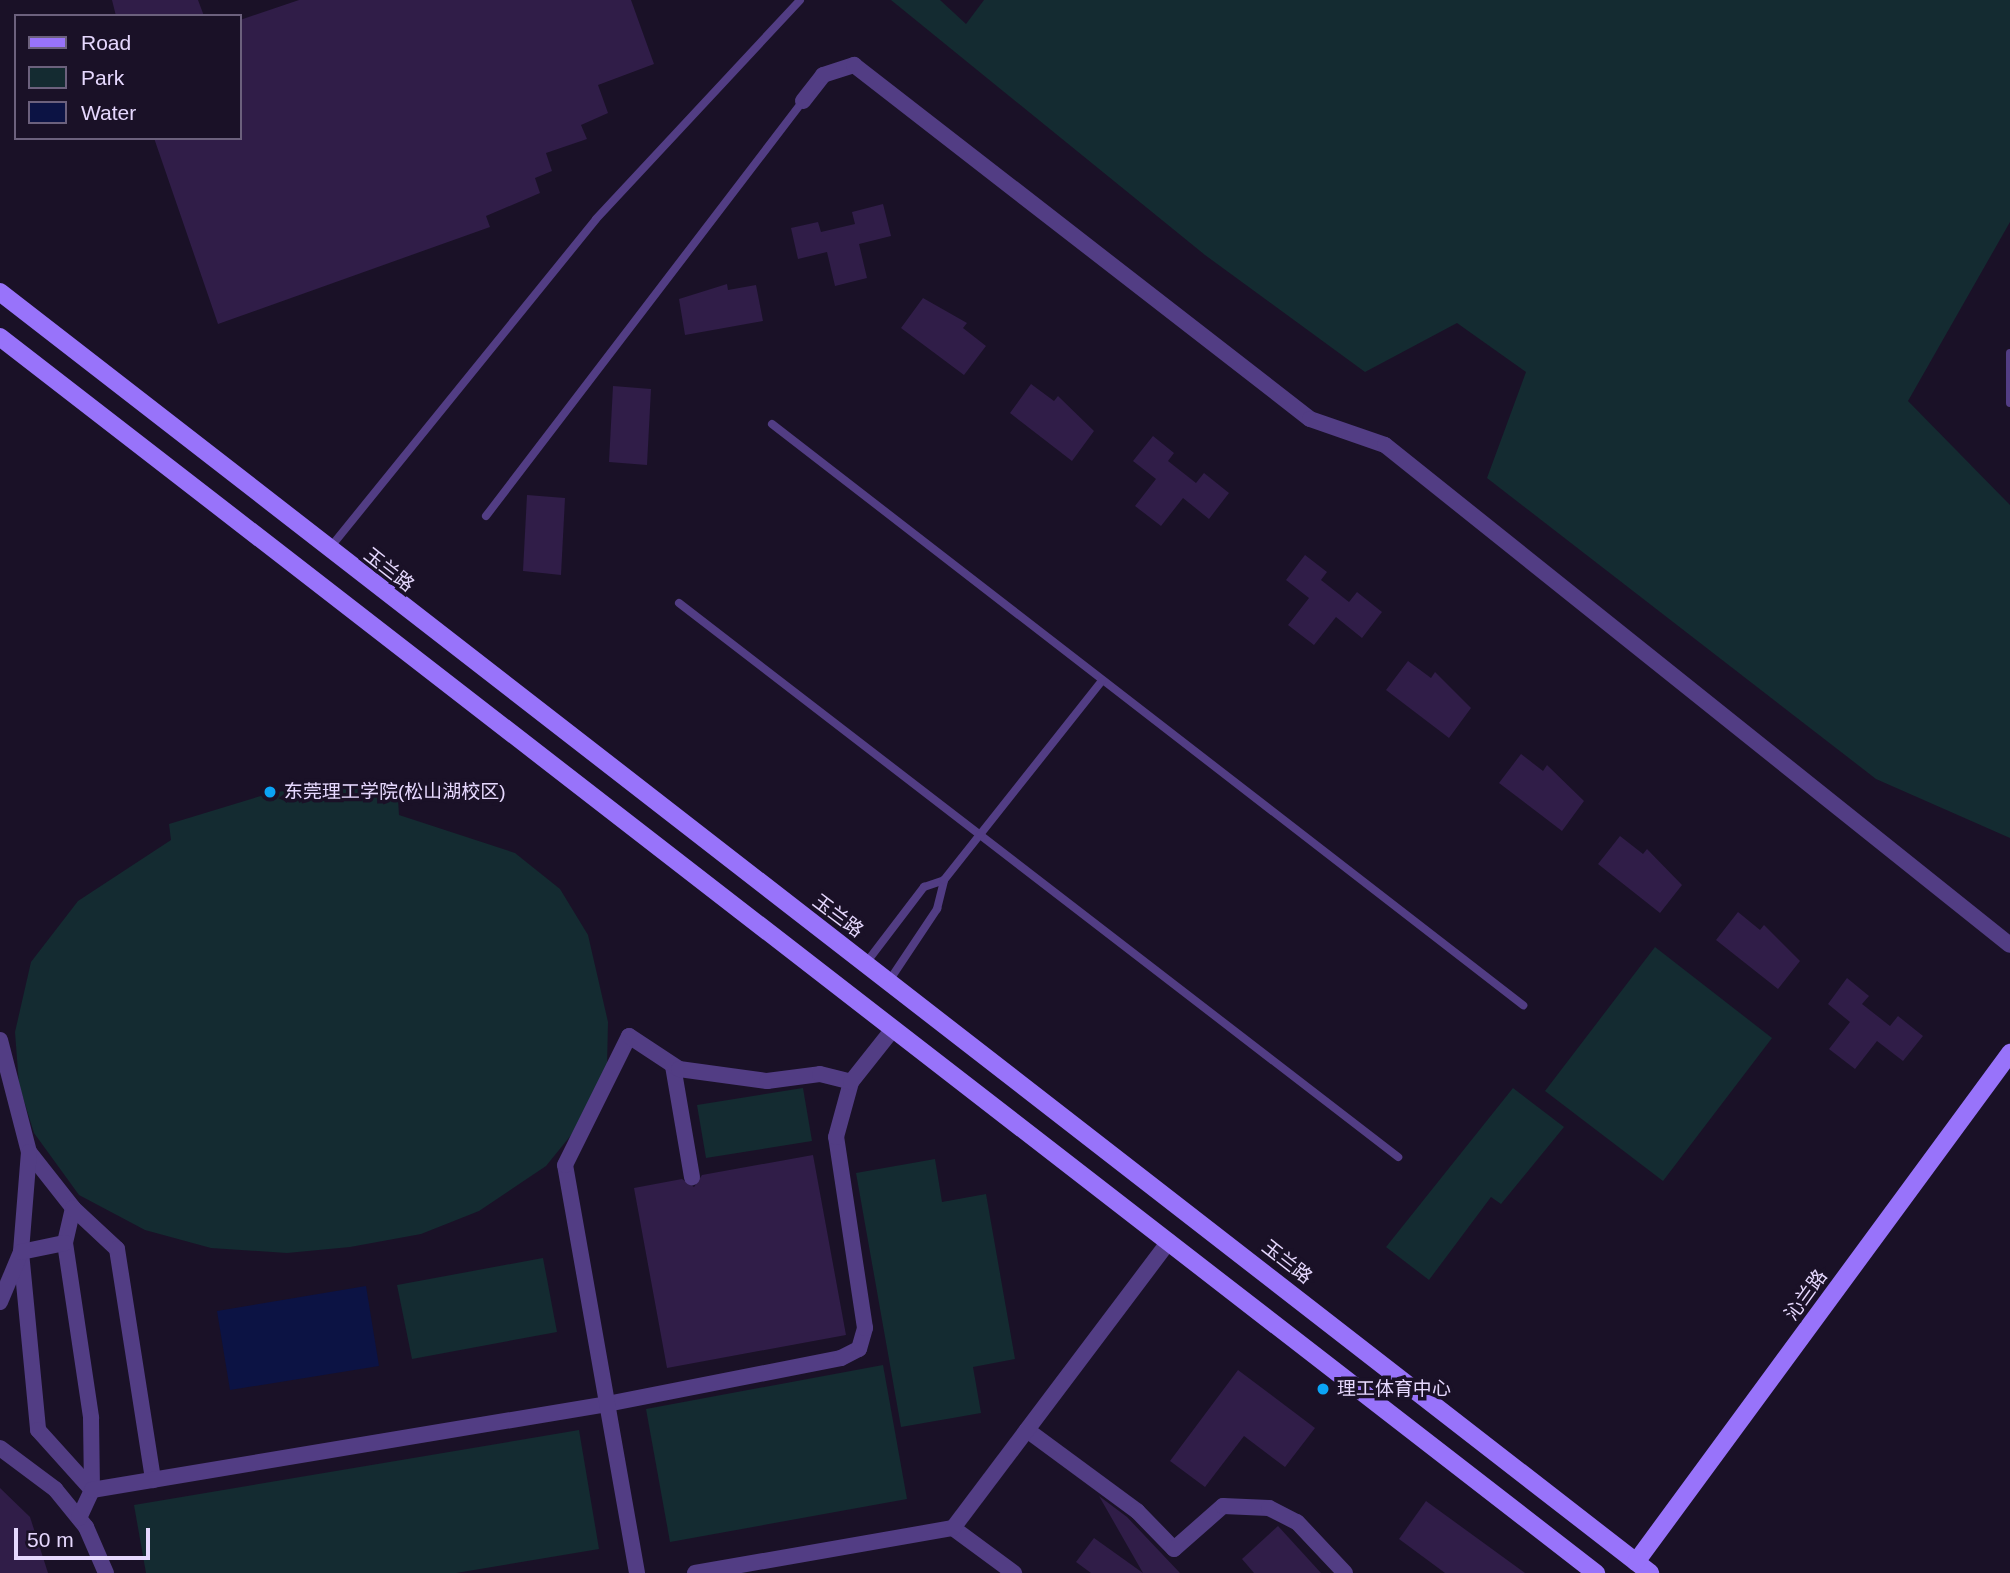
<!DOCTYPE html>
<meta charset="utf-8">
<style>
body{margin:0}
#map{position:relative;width:2010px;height:1573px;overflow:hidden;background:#1a1127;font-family:Helvetica,"Noto Sans SC",sans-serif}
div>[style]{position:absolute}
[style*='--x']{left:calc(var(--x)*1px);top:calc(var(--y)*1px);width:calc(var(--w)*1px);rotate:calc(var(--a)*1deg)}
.green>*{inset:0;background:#142b31}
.water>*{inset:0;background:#0c1344}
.building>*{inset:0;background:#301d48}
.lane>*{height:8px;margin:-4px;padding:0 4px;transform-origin:4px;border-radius:4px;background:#523d84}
.street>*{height:16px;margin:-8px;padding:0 8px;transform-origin:8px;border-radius:8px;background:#523d84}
.secondary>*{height:18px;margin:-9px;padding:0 9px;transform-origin:9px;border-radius:9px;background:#9873fa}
.dots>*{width:19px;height:19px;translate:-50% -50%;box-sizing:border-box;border:4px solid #1a1127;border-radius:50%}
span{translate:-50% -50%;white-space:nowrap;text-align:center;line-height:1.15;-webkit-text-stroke:7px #1a1127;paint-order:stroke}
.street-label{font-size:19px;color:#e6d8fe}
.poi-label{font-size:19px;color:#e6d8fe}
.left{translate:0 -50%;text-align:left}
.legend{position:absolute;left:14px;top:14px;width:228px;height:126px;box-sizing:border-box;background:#1a1127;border:2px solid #6c617d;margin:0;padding:9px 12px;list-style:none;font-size:21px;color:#e6d8fe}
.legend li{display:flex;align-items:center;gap:14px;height:35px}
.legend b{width:35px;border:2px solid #6c617d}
.scale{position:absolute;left:14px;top:1528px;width:136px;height:32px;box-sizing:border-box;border:4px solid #e6d8fe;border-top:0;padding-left:9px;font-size:21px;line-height:24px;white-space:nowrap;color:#e6d8fe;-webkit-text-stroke:5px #1a1127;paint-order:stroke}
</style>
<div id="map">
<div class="green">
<div style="clip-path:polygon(891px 0,940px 0,966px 24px,984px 0,2010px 0,2010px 222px,1908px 401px,2010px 505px,2010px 838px,1876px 779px,1487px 478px,1526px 372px,1457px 323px,1365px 372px,1205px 255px)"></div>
<div style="clip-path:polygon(397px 782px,399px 815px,515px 853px,560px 889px,588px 935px,608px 1022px,607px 1067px,589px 1113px,546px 1166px,479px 1211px,421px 1234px,350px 1247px,287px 1253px,211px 1248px,145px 1230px,79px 1195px,34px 1133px,19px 1085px,15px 1032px,31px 962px,78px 901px,171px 840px,169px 824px,274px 792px)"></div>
<div style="clip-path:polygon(1655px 947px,1772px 1038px,1663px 1181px,1545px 1091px)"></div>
<div style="clip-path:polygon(803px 1088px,812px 1141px,706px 1158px,697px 1105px)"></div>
<div style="clip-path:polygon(1513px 1088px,1564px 1127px,1501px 1204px,1491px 1197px,1429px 1280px,1386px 1247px)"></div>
<div style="clip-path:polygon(935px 1159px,942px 1202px,986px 1194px,1015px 1359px,973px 1367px,981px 1413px,901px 1427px,856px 1173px)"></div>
<div style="clip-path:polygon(543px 1258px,557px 1332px,412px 1359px,397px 1285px)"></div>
<div style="clip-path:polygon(883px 1365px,907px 1499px,670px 1542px,646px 1409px)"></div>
<div style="clip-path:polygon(579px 1430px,599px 1549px,456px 1573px,146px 1573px,134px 1505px)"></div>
</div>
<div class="water">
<div style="clip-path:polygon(366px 1286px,379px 1366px,230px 1390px,217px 1311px)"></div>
</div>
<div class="building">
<div style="clip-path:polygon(112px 0,198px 0,204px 16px,116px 16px)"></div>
<div style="clip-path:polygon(299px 0,631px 0,654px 64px,598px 85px,608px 113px,581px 125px,587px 139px,546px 153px,552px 171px,535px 178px,540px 193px,486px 216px,490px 227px,218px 324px,154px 138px,240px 138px,240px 20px)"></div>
<div style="clip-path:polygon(883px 204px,891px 236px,859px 244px,867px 278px,835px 286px,827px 252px,798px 259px,791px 228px,818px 222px,821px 232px,855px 224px,852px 212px)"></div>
<div style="clip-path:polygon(727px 284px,728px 290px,756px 285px,763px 321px,685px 335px,679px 299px)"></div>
<div style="clip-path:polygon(923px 298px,967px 323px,963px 328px,986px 346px,964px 375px,901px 328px)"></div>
<div style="clip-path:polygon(1031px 384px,1054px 401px,1058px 396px,1094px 431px,1072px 461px,1010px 413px)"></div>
<div style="clip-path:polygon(613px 386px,651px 389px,647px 465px,609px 462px)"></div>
<div style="clip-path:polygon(1153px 436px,1174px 453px,1168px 461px,1196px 483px,1204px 473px,1229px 493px,1209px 519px,1183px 498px,1161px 526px,1135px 506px,1156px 479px,1133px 461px)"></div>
<div style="clip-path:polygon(527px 495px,565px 498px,561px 575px,523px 571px)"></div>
<div style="clip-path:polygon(1305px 555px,1327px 572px,1321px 580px,1349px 602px,1357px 592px,1382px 612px,1362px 638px,1336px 617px,1314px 645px,1288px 625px,1309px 598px,1286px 580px)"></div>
<div style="clip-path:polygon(1408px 661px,1431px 678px,1435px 672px,1471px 708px,1449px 738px,1386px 690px)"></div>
<div style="clip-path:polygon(1521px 754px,1543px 771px,1547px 765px,1584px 801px,1562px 831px,1499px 783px)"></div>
<div style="clip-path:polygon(1620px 836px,1643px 854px,1647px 849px,1682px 885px,1660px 913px,1598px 864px)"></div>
<div style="clip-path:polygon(1738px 912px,1760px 930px,1764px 925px,1800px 961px,1778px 989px,1716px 940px)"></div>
<div style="clip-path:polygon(1847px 978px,1869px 996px,1862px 1004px,1890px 1026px,1898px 1016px,1923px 1036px,1903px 1061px,1877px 1041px,1855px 1069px,1829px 1049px,1850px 1022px,1828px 1004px)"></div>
<div style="clip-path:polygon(813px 1155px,846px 1335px,667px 1368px,634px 1188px,682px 1179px,694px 1187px,702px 1175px)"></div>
<div style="clip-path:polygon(1238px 1370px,1315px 1428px,1285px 1467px,1244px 1436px,1205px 1487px,1170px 1461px)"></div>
<div style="clip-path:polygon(0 1488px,30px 1517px,48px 1573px,0 1573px)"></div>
<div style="clip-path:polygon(1099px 1496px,1127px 1517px,1180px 1573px,1091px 1573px,1076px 1562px,1094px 1538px,1143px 1573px)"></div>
<div style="clip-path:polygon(1426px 1501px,1525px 1573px,1445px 1573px,1399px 1539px)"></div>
<div style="clip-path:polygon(1278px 1526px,1321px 1573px,1254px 1573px,1242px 1559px)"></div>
</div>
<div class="lane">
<div style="--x:2010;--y:353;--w:50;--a:90"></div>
<div style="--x:772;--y:424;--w:950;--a:37.73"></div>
<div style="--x:486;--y:516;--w:522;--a:-52.63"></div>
<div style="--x:329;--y:549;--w:424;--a:-51"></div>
<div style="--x:596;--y:219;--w:299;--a:-47"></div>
<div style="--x:679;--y:603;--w:908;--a:37.61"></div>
<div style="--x:866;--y:963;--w:96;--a:-52.7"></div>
<div style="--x:924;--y:887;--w:21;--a:-19"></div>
<div style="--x:889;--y:981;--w:87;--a:-56.3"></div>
<div style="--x:937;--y:909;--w:30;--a:-76"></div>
<div style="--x:944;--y:880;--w:253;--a:-51.6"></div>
</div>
<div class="street">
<div style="--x:803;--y:101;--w:33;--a:-52"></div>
<div style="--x:823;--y:75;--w:33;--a:-18"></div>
<div style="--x:854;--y:65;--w:577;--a:37.82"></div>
<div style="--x:1310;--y:419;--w:79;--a:19.1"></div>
<div style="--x:1385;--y:445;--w:800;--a:38.66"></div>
<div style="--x:0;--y:1040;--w:116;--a:75.5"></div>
<div style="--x:29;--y:1152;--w:71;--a:51.8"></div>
<div style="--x:73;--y:1208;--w:36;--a:103"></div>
<div style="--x:65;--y:1243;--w:177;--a:81.5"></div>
<div style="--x:91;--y:1418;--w:72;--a:89.2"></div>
<div style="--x:673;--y:1066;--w:113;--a:80.3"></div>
<div style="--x:29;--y:1152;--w:100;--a:94.6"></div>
<div style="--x:21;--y:1252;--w:179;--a:84.5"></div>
<div style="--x:38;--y:1430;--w:81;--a:48"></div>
<div style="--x:73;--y:1208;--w:60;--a:43"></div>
<div style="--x:117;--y:1249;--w:234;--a:81.1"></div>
<div style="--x:0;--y:1302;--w:54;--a:-67.2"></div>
<div style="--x:21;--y:1252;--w:45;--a:-11.6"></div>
<div style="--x:1027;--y:1430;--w:137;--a:36.4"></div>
<div style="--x:1137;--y:1511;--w:53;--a:45.8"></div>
<div style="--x:1174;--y:1549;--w:65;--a:-41.3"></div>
<div style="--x:1223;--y:1506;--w:46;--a:2.5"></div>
<div style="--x:1269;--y:1508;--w:31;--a:27"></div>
<div style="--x:1297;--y:1522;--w:70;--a:46.7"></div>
<div style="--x:0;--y:1448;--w:69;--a:36.7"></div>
<div style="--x:55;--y:1489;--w:49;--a:50.8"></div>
<div style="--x:86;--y:1527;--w:50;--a:66.5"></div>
<div style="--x:79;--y:1518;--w:31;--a:-65"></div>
<div style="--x:92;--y:1490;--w:522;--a:-9.48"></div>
<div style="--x:607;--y:1404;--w:238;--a:-11.1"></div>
<div style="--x:841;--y:1358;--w:20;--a:-27"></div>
<div style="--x:859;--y:1349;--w:22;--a:-74"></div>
<div style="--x:865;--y:1328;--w:193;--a:-98.6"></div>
<div style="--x:836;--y:1137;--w:57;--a:-74.7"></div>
<div style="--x:953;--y:1528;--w:76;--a:36.4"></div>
<div style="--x:637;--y:1573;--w:414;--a:-100"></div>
<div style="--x:565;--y:1165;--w:144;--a:-63.6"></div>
<div style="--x:629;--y:1036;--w:60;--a:33.4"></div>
<div style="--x:679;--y:1069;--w:89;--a:7.8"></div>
<div style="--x:767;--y:1081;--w:53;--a:-7.5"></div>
<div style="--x:820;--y:1074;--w:32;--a:14"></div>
<div style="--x:851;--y:1082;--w:68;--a:-51.6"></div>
<div style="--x:695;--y:1573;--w:262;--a:-9.9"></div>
<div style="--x:953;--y:1528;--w:359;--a:-53"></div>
</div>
<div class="secondary">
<div style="--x:0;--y:292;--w:2089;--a:37.82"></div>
<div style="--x:0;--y:337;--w:2019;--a:37.76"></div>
<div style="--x:1636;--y:1562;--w:632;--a:-53.69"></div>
</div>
<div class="dots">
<div style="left:270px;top:792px;background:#0ba4f6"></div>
<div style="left:1323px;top:1389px;background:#0ba4f6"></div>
</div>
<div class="street-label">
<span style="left:389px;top:570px;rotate:38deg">玉兰路</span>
<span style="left:838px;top:916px;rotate:37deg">玉兰路</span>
<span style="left:1287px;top:1262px;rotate:38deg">玉兰路</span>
<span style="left:1806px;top:1295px;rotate:-54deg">沁兰路</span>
</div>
<div class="poi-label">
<span class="left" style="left:284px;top:792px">东莞理工学院(松山湖校区)</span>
<span class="left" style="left:1337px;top:1389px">理工体育中心</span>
</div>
<ul class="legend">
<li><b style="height:9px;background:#9873fa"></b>Road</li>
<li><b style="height:19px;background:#142b31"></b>Park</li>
<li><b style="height:19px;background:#0c1344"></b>Water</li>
</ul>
<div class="scale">50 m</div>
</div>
